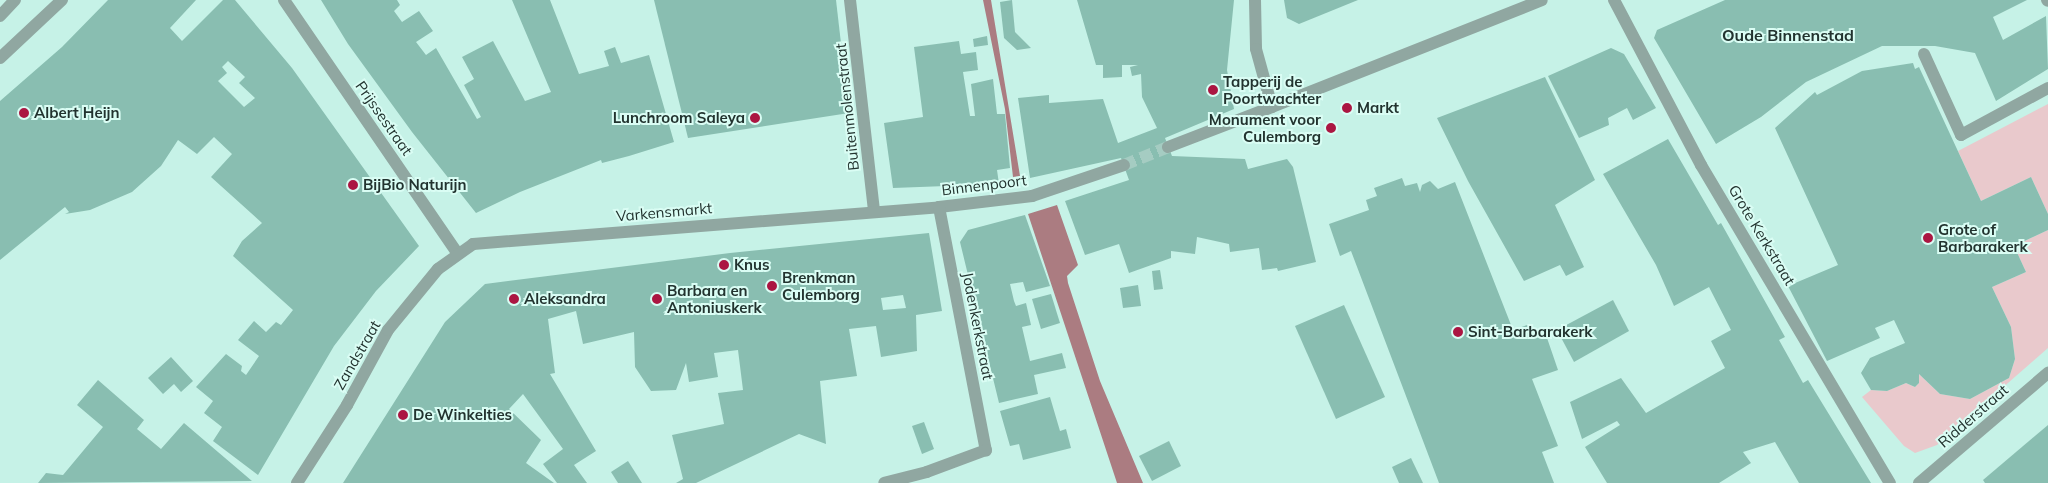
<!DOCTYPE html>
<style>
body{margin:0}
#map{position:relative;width:2048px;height:483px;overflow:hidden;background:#c6f2e7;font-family:Mulish,sans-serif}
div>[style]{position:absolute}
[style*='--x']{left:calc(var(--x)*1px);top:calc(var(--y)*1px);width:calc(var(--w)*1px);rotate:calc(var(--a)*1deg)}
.green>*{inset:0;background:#e9c9cc}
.water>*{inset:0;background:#ab7c81}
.building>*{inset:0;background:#89beb1}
.pedestrian-tunnel>*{height:12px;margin-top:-6px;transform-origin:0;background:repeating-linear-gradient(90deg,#a5ccc2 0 12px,transparent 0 18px)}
.pedestrian>*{height:12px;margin:-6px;padding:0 6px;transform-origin:6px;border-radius:6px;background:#90a7a1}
.minor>*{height:12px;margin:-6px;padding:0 6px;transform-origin:6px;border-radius:6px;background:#90a7a1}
.dots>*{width:14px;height:14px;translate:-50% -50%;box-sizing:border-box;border:2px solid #dafdf4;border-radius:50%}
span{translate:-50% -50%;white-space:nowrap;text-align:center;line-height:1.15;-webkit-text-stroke:4px #dafdf4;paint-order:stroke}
.poi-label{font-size:15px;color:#22332f;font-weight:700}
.left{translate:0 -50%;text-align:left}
.right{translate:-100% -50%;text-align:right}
.street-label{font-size:15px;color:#22332f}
.neighbourhood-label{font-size:16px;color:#22332f;font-weight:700}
</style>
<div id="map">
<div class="green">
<div style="clip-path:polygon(2048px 104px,2048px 214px,2031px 177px,1981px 201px,1958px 151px)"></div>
<div style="clip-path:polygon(2048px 230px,2048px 348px,1937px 445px,1915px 453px,1904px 446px,1862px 397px,1871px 390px,1887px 391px,1906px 383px,1915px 387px,1919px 383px,1919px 374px,1940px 394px,1970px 399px,2009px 378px,2015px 359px,2011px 327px,1992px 287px,2026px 272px,2014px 246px)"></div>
</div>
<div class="water">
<div style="clip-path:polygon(983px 0,991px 0,1020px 176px,1013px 177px,1005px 109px)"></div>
<div style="clip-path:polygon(1057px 205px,1078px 265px,1067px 276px,1068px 283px,1100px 381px,1143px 483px,1117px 483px,1028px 214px)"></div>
</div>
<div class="building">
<div style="clip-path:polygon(evenodd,108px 0,196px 0,170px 28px,182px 41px,223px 0,235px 0,292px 68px,419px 246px,376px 291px,334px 346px,258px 475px,213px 441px,222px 427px,204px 413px,213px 401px,196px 387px,226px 354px,242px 366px,241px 371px,246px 375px,259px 356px,238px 340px,254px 321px,266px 332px,276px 322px,281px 325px,293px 310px,233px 256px,242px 241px,262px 223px,211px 177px,232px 154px,214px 137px,197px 154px,178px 140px,161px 166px,132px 192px,90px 210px,65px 214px,69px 212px,65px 207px,0 260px,0 101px,62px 47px,108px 0,228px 61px,245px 77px,239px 83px,255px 98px,244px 107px,218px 81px,227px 73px,222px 67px,228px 61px)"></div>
<div style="clip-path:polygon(321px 0,397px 0,400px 5px,394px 11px,402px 22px,419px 11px,433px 31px,416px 42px,426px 55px,436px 48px,477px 119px,481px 117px,464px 85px,474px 79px,462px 57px,493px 41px,525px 101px,551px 92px,512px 0,550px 0,579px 74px,609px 66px,604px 51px,615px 47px,621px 63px,649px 55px,674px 142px,629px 156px,602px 163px,601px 160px,520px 192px,476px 213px,412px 132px,348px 44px)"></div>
<div style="clip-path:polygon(654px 0,836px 0,849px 113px,688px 138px)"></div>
<div style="clip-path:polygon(1012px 0,1015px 32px,1031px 48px,1017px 50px,1004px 38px,1000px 2px)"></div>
<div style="clip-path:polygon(1077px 0,1234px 0,1227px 70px,1234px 109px,1165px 138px,1172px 156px,1245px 159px,1248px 169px,1287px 159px,1293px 167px,1316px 262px,1278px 271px,1277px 268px,1262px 270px,1259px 248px,1230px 252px,1229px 244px,1197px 237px,1195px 254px,1171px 251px,1171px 258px,1129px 273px,1119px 244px,1085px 255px,1065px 201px,1129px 180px,1121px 158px,1030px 178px,1018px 98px,1049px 95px,1049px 103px,1103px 99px,1118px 143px,1157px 128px,1142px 97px,1141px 74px,1132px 76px,1130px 67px,1138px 65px,1122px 65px,1122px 77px,1103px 78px,1103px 65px,1096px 65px)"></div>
<div style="clip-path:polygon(1284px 0,1358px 0,1299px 24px,1287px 18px)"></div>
<div style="clip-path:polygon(1725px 0,2027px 0,1993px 17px,2003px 40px,2046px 16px,2048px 69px,1996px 101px,1975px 53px,1935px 46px,1882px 46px,1806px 82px,1761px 117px,1716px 144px,1654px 38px,1657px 30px)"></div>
<div style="clip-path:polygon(987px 36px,988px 45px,974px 47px,973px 39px)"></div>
<div style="clip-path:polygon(959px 41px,961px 54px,976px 52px,978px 70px,963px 72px,970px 116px,975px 116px,971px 84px,993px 79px,997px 114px,1005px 114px,1010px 168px,997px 170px,999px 184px,893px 188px,884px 123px,923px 117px,914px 47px)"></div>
<div style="clip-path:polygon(1611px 48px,1624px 54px,1656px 108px,1633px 120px,1627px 108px,1608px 118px,1609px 125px,1579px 138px,1548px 76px)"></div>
<div style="clip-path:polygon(1913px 63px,1915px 69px,1919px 67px,1981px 201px,2031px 177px,2048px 214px,2048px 230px,2014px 246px,2026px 272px,1992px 287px,2011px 327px,2015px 359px,2009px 378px,1970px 399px,1940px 394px,1919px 374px,1919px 383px,1915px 387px,1906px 383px,1887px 391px,1871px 390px,1861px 373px,1870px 358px,1905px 343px,1894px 320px,1875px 328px,1880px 338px,1827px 361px,1788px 286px,1838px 265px,1775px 128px,1815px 92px,1817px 95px,1862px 71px)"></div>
<div style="clip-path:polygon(1545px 77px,1595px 180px,1555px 205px,1584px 267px,1566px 276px,1560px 265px,1524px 281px,1468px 181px,1437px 118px)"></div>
<div style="clip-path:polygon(1668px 139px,1718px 225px,1721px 223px,1785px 337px,1779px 340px,1803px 383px,1808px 380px,1871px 483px,1799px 483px,1775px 442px,1743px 452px,1751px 463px,1719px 483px,1607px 483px,1585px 447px,1620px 425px,1617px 421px,1582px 439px,1570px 402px,1621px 378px,1646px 413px,1725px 368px,1711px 341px,1731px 330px,1709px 287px,1674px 306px,1656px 265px,1603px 174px)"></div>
<div style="clip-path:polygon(1402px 178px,1405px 186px,1417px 183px,1420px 192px,1422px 185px,1430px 181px,1438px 189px,1455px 182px,1513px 330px,1530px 324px,1536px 338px,1546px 335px,1558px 370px,1532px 379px,1558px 446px,1542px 452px,1554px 483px,1439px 483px,1351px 251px,1340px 256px,1329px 224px,1369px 210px,1366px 200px,1377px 196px,1374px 188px)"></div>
<div style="clip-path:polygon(1025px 215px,1050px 286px,1026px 292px,1023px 282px,1010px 284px,1014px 301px,1016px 306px,1026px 303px,1031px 325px,1022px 327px,1030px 361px,1062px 353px,1066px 368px,1034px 375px,1038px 394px,999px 403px,960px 242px,968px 230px)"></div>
<div style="clip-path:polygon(evenodd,929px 233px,942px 311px,916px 315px,917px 351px,881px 357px,876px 326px,849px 329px,857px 376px,820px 381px,826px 444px,799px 434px,696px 483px,676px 483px,683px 479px,672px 435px,724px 424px,718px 393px,743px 390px,738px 350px,714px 353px,718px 377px,689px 382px,686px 363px,676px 390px,651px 391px,635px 367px,634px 332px,583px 344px,576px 311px,548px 319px,555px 373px,550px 374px,596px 451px,574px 465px,587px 483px,557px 483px,543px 464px,563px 449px,523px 394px,509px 409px,541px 440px,526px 463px,554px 483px,343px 483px,445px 322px,485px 284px,730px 253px,929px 233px,903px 295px,906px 308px,883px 310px,881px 298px,903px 295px)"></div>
<div style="clip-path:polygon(1160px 270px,1163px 289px,1154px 290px,1152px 271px)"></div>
<div style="clip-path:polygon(1138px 285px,1141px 306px,1123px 308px,1120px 288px)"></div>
<div style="clip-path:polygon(1051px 294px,1060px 323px,1041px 329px,1032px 299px)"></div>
<div style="clip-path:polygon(1613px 300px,1629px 331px,1574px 362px,1557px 330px)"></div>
<div style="clip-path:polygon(1344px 305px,1385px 397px,1336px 419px,1295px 326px)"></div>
<div style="clip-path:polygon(171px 357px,193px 381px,181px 392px,174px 384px,163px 394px,148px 378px)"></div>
<div style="clip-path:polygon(98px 380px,144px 420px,137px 429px,161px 449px,184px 423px,252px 481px,38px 483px,46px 473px,63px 475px,103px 427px,77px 405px)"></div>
<div style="clip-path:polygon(1050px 397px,1060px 431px,1066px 429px,1071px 448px,1023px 460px,1019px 444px,1010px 446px,1000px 411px)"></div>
<div style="clip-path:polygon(924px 422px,934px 449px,922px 454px,912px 426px)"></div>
<div style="clip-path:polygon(2048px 425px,2048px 483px,1985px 483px,1983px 480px)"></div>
<div style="clip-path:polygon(1169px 441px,1181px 466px,1152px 481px,1139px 456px)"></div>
<div style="clip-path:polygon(1411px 458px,1423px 483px,1399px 483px,1392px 467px)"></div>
<div style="clip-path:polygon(628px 461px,642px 483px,618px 483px,611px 472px)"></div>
</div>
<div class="pedestrian-tunnel">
<div style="--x:1124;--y:165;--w:48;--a:-22.2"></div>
</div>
<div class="pedestrian">
<div style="--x:1168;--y:147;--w:111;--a:-21"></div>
<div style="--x:939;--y:207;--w:94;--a:-6.7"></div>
<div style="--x:1032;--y:196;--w:97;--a:-18.6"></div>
</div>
<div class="minor">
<div style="--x:284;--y:0;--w:308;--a:55.6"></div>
<div style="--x:850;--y:0;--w:212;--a:83.5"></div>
<div style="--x:1255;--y:0;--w:49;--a:88.8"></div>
<div style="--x:1256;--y:49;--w:60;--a:74.6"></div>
<div style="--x:1272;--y:107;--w:290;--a:-21.6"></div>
<div style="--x:1614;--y:0;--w:187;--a:62.2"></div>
<div style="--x:1701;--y:165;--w:370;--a:59.3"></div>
<div style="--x:2047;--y:0;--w:1;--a:45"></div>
<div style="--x:0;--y:16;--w:22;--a:-47"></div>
<div style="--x:1924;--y:54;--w:89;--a:65.4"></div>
<div style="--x:1961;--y:135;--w:99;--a:-28.4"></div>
<div style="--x:0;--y:58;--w:85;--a:-43.1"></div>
<div style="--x:297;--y:483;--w:93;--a:-57.3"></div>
<div style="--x:347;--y:405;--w:85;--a:-61.3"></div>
<div style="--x:388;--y:330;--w:79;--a:-50.7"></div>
<div style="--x:438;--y:269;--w:43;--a:-35.5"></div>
<div style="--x:473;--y:244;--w:467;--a:-4.5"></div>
<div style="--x:939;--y:207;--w:248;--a:79.1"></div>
<div style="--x:986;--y:450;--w:63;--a:159.6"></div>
<div style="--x:927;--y:472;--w:44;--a:165.7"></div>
<div style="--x:1919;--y:483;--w:170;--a:-40.5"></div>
</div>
<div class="dots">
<div style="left:1213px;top:90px;background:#ab1642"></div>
<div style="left:1347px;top:108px;background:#ab1642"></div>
<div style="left:24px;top:113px;background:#ab1642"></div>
<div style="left:755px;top:118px;background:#ab1642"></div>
<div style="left:1331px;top:128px;background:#ab1642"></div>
<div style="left:353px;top:185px;background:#ab1642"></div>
<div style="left:1928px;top:238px;background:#ab1642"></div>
<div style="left:724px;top:265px;background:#ab1642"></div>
<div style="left:772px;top:286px;background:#ab1642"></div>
<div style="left:514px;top:299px;background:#ab1642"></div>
<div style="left:657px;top:299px;background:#ab1642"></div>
<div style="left:1458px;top:332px;background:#ab1642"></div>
<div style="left:403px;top:415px;background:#ab1642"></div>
</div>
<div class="poi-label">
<span class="left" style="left:1223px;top:90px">Tapperij de<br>Poortwachter</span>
<span class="left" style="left:1357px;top:108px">Markt</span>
<span class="left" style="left:34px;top:113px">Albert Heijn</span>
<span class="right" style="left:745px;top:118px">Lunchroom Saleya</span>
<span class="right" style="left:1321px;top:128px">Monument voor<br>Culemborg</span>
<span class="left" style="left:363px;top:185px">BijBio Naturijn</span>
<span class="left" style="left:1938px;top:238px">Grote of<br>Barbarakerk</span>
<span class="left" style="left:734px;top:265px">Knus</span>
<span class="left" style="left:782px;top:286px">Brenkman<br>Culemborg</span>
<span class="left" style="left:667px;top:299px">Barbara en<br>Antoniuskerk</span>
<span class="left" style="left:524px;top:299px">Aleksandra</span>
<span class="left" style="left:1468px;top:332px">Sint-Barbarakerk</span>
<span class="left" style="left:413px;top:415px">De Winkelties</span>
</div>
<div class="street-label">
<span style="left:847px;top:107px;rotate:-96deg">Buitenmolenstraat</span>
<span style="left:384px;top:118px;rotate:55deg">Prijssestraat</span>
<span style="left:984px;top:185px;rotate:-7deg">Binnenpoort</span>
<span style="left:664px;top:212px;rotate:-5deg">Varkensmarkt</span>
<span style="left:1762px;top:235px;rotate:59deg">Grote Kerkstraat</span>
<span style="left:978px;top:326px;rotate:79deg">Jodenkerkstraat</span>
<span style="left:357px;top:355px;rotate:-60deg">Zandstraat</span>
<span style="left:1973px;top:416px;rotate:-41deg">Ridderstraat</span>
</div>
<div class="neighbourhood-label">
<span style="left:1788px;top:35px">Oude Binnenstad</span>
</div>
</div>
